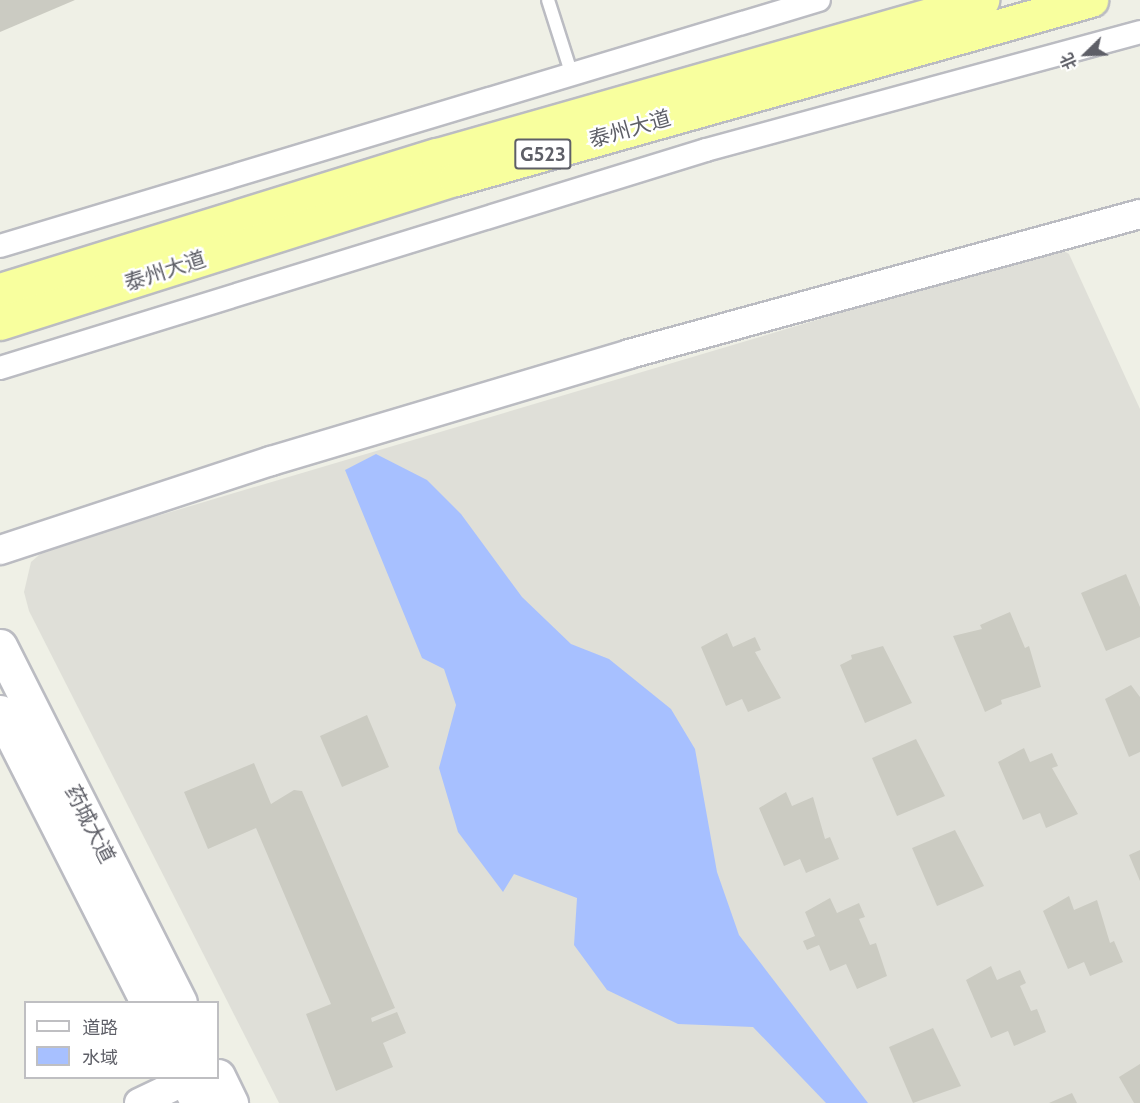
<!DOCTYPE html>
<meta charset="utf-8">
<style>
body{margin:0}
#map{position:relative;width:1140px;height:1103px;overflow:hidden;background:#eff0e6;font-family:Cabin,"Noto Sans SC",sans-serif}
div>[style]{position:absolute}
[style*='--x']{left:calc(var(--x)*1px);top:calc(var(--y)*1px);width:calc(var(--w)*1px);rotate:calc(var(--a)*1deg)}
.industrial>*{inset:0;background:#dfdfd8}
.water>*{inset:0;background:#a7c0ff}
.building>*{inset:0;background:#cbcbc2}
.roads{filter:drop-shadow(2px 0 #bbbcc2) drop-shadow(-2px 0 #bbbcc2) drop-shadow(0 2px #bbbcc2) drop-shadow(0 -2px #bbbcc2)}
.service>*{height:12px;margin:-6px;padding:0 6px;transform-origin:6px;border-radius:6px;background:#fff}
.minor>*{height:22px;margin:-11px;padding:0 11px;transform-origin:11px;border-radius:11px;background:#fff}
.tertiary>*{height:28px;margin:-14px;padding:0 14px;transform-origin:14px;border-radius:14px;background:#fff}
.secondary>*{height:33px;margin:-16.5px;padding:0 16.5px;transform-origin:16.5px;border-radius:16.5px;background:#fff}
.trunk>*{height:33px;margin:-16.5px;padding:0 16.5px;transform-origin:16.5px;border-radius:16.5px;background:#f8ff9e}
span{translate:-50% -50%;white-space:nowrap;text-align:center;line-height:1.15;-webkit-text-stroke:5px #fff;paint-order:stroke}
.shield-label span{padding:2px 4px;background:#fff;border:2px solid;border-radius:4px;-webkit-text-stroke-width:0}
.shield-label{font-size:20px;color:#5e5f67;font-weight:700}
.street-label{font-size:21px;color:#5e5f67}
.legend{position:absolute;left:24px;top:1001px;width:195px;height:78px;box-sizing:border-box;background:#fff;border:2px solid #bfbfc2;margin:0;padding:8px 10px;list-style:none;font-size:18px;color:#5e5f67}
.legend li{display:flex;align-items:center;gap:12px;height:30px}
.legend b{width:30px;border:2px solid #bfbfc2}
.north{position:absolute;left:1056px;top:24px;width:60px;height:60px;-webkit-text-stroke:4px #fff;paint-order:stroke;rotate:247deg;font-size:16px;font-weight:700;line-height:24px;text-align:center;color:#5e5f67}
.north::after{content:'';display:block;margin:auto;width:21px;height:27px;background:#5e5f67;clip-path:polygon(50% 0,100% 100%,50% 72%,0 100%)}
</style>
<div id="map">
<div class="industrial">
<div style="clip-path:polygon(1059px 248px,1069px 254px,1140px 409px,1140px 1103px,279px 1103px,29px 611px,24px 592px,31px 562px,46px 549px)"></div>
</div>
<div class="water">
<div style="clip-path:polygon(376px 454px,427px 480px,461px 514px,522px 597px,571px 644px,609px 659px,671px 709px,695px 749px,717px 872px,739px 935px,868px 1103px,826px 1103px,753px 1027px,678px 1024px,607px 990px,574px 945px,577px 898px,514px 874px,503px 892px,458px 832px,439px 768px,456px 705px,444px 669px,422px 658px,345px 470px)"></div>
</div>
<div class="building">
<div style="clip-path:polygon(0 0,75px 0,0 32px)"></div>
<div style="clip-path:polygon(1126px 574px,1140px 607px,1140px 637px,1106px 651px,1081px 593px)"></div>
<div style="clip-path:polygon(1010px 612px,1025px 648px,1029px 646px,1041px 687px,1001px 700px,1002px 704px,985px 712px,953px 636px,982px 629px,980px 625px)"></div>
<div style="clip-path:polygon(727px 633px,733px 647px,755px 637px,761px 650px,755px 652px,781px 698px,748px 712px,742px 699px,726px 706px,701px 647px)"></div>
<div style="clip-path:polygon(883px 646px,912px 703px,865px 723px,840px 665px,852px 659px,851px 655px)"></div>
<div style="clip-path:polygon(1131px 685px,1140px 697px,1140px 752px,1129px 757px,1105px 699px)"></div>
<div style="clip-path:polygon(367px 715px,389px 767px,342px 787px,320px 736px)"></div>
<div style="clip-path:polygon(916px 739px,945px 796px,897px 816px,872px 758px)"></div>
<div style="clip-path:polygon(1024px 748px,1030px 762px,1052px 753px,1058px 766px,1052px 768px,1078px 814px,1046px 828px,1040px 813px,1023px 820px,998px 762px)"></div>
<div style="clip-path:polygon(254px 763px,271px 804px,294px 790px,302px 791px,395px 1008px,371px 1018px,372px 1022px,397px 1012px,406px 1033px,383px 1043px,393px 1067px,336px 1091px,306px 1014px,331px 1004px,256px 828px,208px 849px,184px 792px)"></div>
<div style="clip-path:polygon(786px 792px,792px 806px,813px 797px,825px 839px,830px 837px,839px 859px,806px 873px,800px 859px,784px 866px,759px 808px)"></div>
<div style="clip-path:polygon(955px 830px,984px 886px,937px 906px,912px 848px)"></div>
<div style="clip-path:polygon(1140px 850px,1140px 881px,1129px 855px)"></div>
<div style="clip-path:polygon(1069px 896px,1074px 910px,1097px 900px,1110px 943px,1114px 941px,1123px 962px,1090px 976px,1084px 962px,1068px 969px,1043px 911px)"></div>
<div style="clip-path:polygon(830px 898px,837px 913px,859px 903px,865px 917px,859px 919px,870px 945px,876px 943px,887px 976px,857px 989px,846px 964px,830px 971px,819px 945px,807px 950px,803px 941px,815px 936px,805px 912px)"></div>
<div style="clip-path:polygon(991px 966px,997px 980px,1020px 970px,1026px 983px,1020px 986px,1031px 1011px,1037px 1009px,1046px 1032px,1014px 1046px,1008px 1031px,991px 1038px,966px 980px)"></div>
<div style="clip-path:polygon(933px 1028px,961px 1086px,913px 1103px,889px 1047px)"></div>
<div style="clip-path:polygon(1140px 1064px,1140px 1103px,1134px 1103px,1119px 1077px)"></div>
<div style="clip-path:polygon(1072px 1093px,1077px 1103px,1049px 1103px)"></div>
</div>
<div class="roads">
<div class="service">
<div style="--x:548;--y:0;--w:76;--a:72.3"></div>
</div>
<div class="minor">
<div style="--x:0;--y:246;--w:855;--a:-16.72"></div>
<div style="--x:0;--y:368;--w:739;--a:-17.16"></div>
<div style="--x:706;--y:150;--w:450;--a:-15.2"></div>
</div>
<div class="tertiary">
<div style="--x:0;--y:550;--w:285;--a:-18.2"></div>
<div style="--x:271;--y:461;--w:374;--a:-16.6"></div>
<div style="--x:629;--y:354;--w:530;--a:-15.32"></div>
<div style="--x:139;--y:1103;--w:53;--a:-25.6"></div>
</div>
<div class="secondary">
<div style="--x:0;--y:646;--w:399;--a:63.2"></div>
<div style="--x:0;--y:712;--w:325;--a:63.1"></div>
<div style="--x:218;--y:1076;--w:30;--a:64"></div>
<div style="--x:185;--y:1078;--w:28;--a:63"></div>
</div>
<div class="trunk">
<div style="--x:0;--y:290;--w:457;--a:-17.2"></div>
<div style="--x:437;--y:155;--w:567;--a:-15.88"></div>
<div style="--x:0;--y:323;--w:477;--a:-17.6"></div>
<div style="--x:455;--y:179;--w:661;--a:-15.72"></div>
</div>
</div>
<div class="shield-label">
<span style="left:543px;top:154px">G523</span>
</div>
<div class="street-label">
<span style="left:630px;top:129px;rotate:-16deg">泰州大道</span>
<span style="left:165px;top:271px;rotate:-18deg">泰州大道</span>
<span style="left:90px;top:824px;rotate:63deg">药城大道</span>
</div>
<ul class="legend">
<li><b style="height:8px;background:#fff"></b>道路</li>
<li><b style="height:16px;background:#a7c0ff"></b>水域</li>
</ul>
<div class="north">北</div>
</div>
